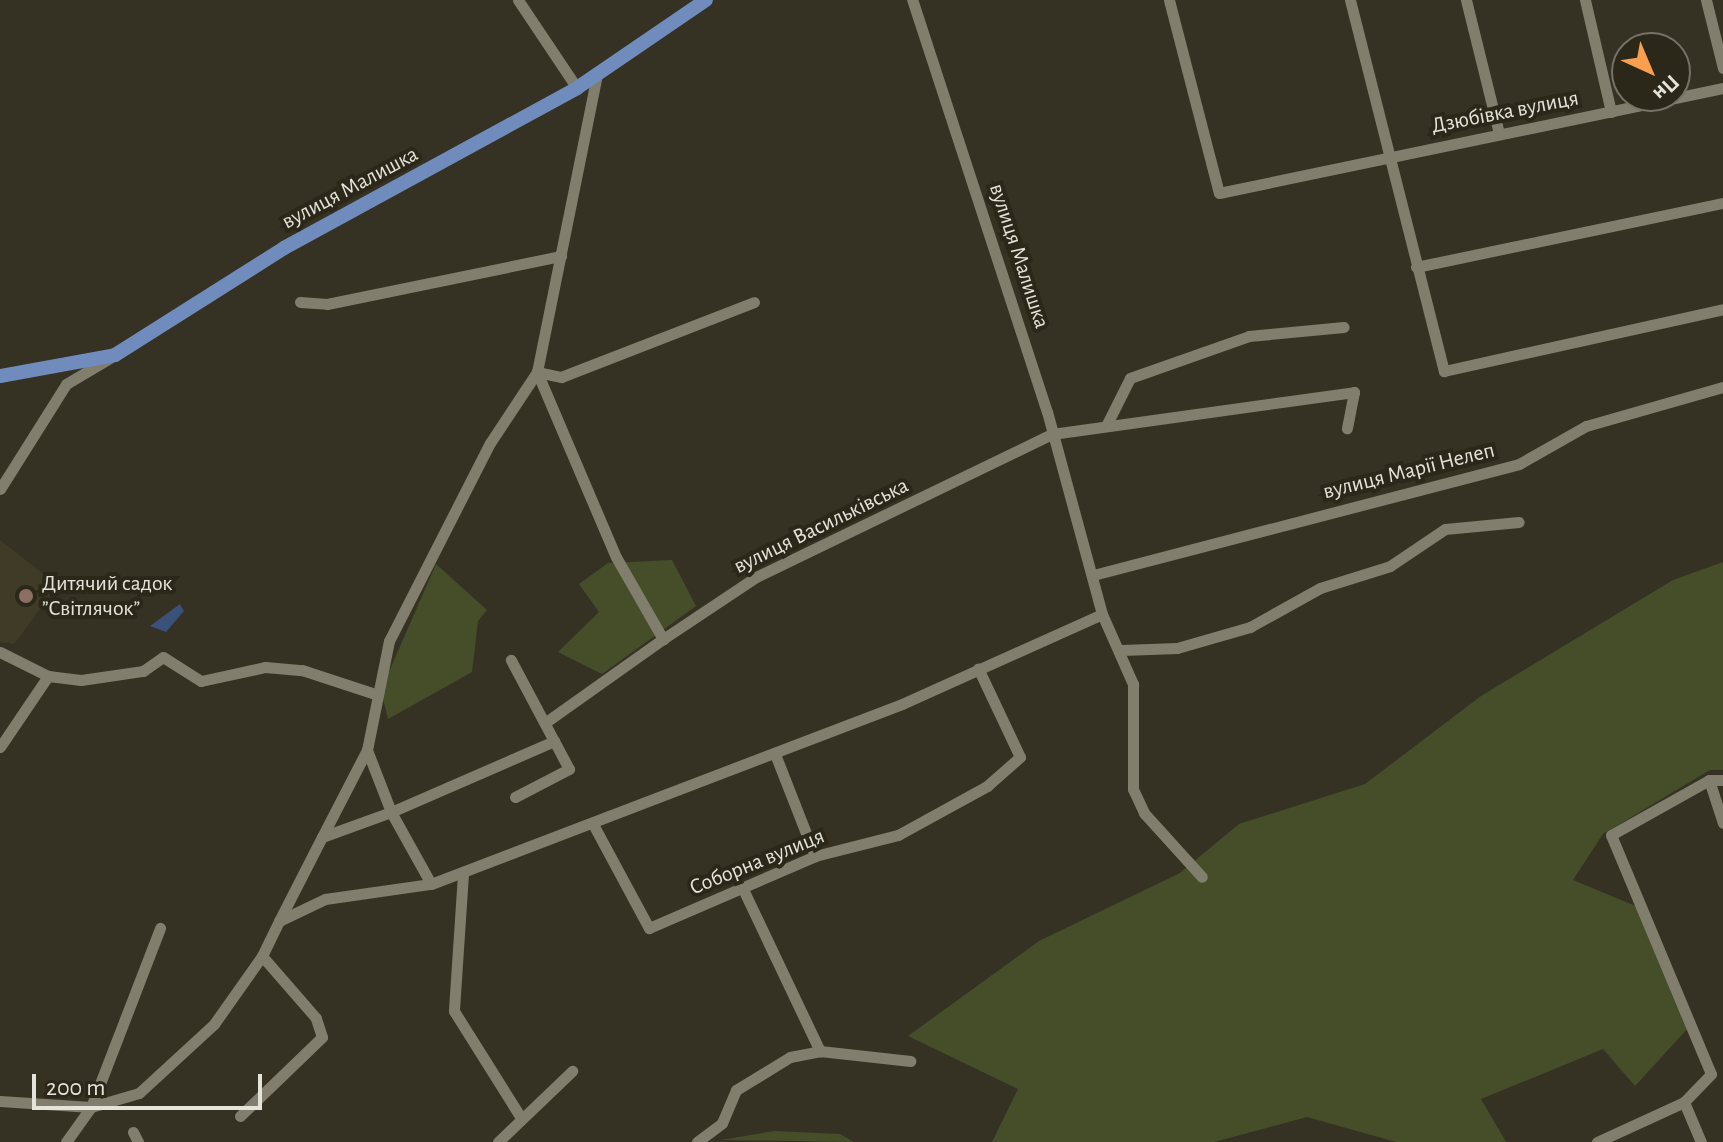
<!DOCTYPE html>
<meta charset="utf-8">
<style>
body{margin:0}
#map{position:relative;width:1723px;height:1142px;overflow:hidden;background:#353224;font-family:"Alegreya Sans",sans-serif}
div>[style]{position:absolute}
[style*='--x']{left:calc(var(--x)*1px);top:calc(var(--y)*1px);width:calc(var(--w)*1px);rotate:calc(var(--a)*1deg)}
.built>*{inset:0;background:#3f3b26}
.green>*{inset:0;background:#454e29}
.water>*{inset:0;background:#3a517a}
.minor>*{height:11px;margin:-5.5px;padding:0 5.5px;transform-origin:5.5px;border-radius:5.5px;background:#817e6e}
.major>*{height:14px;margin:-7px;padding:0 7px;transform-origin:7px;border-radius:7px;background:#708cbd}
.dots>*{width:22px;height:22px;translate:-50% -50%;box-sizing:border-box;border:4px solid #2b281a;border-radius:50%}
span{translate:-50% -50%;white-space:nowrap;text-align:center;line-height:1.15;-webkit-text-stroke:8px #2b281a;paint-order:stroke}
.street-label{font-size:22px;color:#e5e4db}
.poi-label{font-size:22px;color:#e5e4db}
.left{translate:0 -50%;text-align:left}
.north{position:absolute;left:1611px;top:32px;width:80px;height:80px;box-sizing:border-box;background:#2b281a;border:2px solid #757367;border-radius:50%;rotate:136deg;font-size:22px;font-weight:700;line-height:32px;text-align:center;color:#e5e4db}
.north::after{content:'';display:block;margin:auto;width:28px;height:36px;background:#fa9f4f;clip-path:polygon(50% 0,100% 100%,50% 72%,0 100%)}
.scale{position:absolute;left:32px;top:1074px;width:230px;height:36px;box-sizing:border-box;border:4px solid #e5e4db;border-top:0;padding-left:10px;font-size:24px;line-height:28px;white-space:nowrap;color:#e5e4db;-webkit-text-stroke:6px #2b281a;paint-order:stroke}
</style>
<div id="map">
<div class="built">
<div style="clip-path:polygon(0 540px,58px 585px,14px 644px,0 642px)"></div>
</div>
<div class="green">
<div style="clip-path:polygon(672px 560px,696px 606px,602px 674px,558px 652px,599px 612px,579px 584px,608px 563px)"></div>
<div style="clip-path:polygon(1723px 562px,1723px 770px,1710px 770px,1603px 834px,1573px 880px,1638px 907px,1690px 1026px,1635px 1086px,1603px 1049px,1481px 1099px,1506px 1142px,1396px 1142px,1307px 1117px,1214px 1142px,992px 1142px,1018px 1089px,908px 1036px,1039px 941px,1180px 873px,1239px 824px,1365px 784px,1481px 696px,1673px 580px)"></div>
<div style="clip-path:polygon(436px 564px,487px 610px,478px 621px,472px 672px,388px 719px,381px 690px)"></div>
<div style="clip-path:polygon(774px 1131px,840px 1134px,854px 1142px,721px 1140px)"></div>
</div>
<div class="water">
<div style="clip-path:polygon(180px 604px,184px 611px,166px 632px,150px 626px)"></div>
</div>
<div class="minor">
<div style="--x:518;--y:0;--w:106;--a:56.2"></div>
<div style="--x:1169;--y:0;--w:199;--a:75.5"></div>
<div style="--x:1219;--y:193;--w:515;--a:-11.77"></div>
<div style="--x:1350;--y:0;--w:383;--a:75.8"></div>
<div style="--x:1444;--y:371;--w:286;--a:-12.5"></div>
<div style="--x:1466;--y:0;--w:137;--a:76.1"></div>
<div style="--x:1585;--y:0;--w:115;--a:76.9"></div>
<div style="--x:1706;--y:0;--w:70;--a:76"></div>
<div style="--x:1416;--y:267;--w:314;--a:-11.8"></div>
<div style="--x:300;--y:302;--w:27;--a:4"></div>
<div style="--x:327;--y:304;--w:239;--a:-11.6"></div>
<div style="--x:537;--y:372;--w:201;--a:66.9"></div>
<div style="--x:616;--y:557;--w:95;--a:60.2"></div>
<div style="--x:663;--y:639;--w:112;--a:-33.7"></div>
<div style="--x:756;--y:577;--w:329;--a:-25.8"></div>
<div style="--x:1052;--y:434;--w:305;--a:-7.9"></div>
<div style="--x:1354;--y:392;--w:37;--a:101"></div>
<div style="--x:537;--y:372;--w:25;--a:12"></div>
<div style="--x:561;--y:377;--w:207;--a:-21.2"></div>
<div style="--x:1107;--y:424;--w:51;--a:-63.4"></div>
<div style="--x:1130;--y:378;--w:126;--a:-19.4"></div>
<div style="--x:1249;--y:336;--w:95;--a:-5.4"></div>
<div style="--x:0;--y:489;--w:124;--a:-57.8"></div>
<div style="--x:66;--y:384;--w:51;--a:-30.6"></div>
<div style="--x:1097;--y:574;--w:436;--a:-14.6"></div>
<div style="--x:1519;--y:464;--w:77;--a:-29.6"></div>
<div style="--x:1586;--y:426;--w:142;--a:-15.9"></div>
<div style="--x:1102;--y:614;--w:77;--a:66.1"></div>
<div style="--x:1133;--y:684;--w:105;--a:90"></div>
<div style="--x:1133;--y:789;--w:26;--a:65"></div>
<div style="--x:1144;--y:813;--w:86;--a:47.8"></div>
<div style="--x:1122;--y:650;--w:55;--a:-2.1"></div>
<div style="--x:1177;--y:648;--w:76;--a:-16"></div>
<div style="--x:1250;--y:627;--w:80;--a:-29.1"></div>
<div style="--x:1320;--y:588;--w:73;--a:-17.4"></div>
<div style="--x:1390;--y:566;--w:66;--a:-33.9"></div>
<div style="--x:1445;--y:529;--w:74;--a:-5.4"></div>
<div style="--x:0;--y:652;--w:54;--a:26.6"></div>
<div style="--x:48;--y:676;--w:33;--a:7"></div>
<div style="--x:81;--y:680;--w:63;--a:-8.3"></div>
<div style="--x:143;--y:671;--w:24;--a:-35"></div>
<div style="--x:163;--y:657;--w:45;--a:32.3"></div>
<div style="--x:201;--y:681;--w:66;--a:-12.3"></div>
<div style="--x:265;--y:667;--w:37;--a:5"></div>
<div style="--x:302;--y:670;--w:77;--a:18.2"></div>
<div style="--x:546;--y:722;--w:143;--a:-35.4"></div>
<div style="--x:0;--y:747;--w:86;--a:-55.9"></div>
<div style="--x:367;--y:750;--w:66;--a:68.8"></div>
<div style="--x:391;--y:812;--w:178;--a:-23.5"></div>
<div style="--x:554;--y:741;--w:92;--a:-118"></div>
<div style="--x:775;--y:754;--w:110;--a:68.6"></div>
<div style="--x:1709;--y:780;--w:45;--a:72"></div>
<div style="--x:515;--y:797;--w:61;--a:-27.4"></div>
<div style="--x:569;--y:769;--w:32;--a:-118"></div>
<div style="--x:594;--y:826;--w:116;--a:61.7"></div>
<div style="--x:649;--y:928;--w:181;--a:-23.4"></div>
<div style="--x:815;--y:856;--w:86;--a:-14.2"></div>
<div style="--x:898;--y:835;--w:102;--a:-28.8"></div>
<div style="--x:987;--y:786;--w:44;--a:-41.3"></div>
<div style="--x:1020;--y:757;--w:98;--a:-115.3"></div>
<div style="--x:322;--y:837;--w:98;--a:-62.7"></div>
<div style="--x:367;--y:750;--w:111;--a:-78.6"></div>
<div style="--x:389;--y:641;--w:222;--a:-63"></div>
<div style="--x:490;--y:443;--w:85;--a:-56.5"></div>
<div style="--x:537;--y:372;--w:303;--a:-78.6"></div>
<div style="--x:463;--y:874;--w:137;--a:93.8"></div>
<div style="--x:454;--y:1011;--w:126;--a:57.9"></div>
<div style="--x:742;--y:887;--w:182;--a:64.6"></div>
<div style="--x:279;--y:921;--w:94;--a:-62.9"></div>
<div style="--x:322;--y:837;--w:73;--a:-19.9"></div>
<div style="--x:391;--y:812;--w:82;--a:60.9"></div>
<div style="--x:431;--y:884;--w:504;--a:-20.92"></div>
<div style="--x:902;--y:704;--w:219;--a:-24.2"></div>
<div style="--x:1102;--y:614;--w:209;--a:-105.2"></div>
<div style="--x:1047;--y:412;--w:434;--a:-108.1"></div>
<div style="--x:0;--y:1101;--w:91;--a:3.8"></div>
<div style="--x:91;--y:1107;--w:192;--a:-68.9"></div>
<div style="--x:1684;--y:1102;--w:43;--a:67"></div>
<div style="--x:240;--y:1116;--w:114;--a:-43.9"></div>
<div style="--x:322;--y:1037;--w:20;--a:-108"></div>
<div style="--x:316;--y:1018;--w:82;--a:-131.1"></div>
<div style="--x:262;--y:956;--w:39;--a:-64"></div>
<div style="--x:279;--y:921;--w:51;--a:-25.6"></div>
<div style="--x:325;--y:899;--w:107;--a:-8.1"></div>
<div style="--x:133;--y:1132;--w:11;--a:63"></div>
<div style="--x:66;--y:1142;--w:43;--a:-54.5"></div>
<div style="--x:91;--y:1107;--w:50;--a:-16.3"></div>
<div style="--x:139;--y:1093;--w:102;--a:-42.6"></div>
<div style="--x:214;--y:1024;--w:83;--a:-54.8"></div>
<div style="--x:498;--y:1142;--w:103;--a:-43.8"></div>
<div style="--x:697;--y:1142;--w:31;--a:-37"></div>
<div style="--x:722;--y:1123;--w:36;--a:-67"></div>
<div style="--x:736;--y:1090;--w:63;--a:-31.4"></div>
<div style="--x:790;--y:1057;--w:31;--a:-11"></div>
<div style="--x:820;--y:1051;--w:91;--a:6.3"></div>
<div style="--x:1597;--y:1142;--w:96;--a:-24.7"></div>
<div style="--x:1684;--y:1102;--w:39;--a:-46"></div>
<div style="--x:1711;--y:1074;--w:259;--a:-112.7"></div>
<div style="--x:1611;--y:835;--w:112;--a:-29.3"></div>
<div style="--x:1709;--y:780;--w:14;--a:0"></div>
</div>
<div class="major">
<div style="--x:0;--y:376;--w:117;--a:-10.3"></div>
<div style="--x:115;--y:355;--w:200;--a:-32.3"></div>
<div style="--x:284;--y:248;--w:334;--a:-28.6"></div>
<div style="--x:577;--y:88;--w:156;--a:-34.3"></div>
</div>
<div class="dots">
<div style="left:26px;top:596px;background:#8d6e63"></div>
</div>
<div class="street-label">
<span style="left:1505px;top:112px;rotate:-11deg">Дзюбівка вулиця</span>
<span style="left:350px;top:188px;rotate:-28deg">вулиця Малишка</span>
<span style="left:1019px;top:256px;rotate:72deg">вулиця Малишка</span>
<span style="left:1409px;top:471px;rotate:-14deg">вулиця Марії Нелеп</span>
<span style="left:821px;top:526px;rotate:-26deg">вулиця Васильківська</span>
<span style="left:757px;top:862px;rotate:-22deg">Соборна вулиця</span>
</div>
<div class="poi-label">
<span class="left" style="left:42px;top:596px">Дитячий садок<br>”Світлячок”</span>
</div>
<div class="north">Пн</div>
<div class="scale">200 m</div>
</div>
